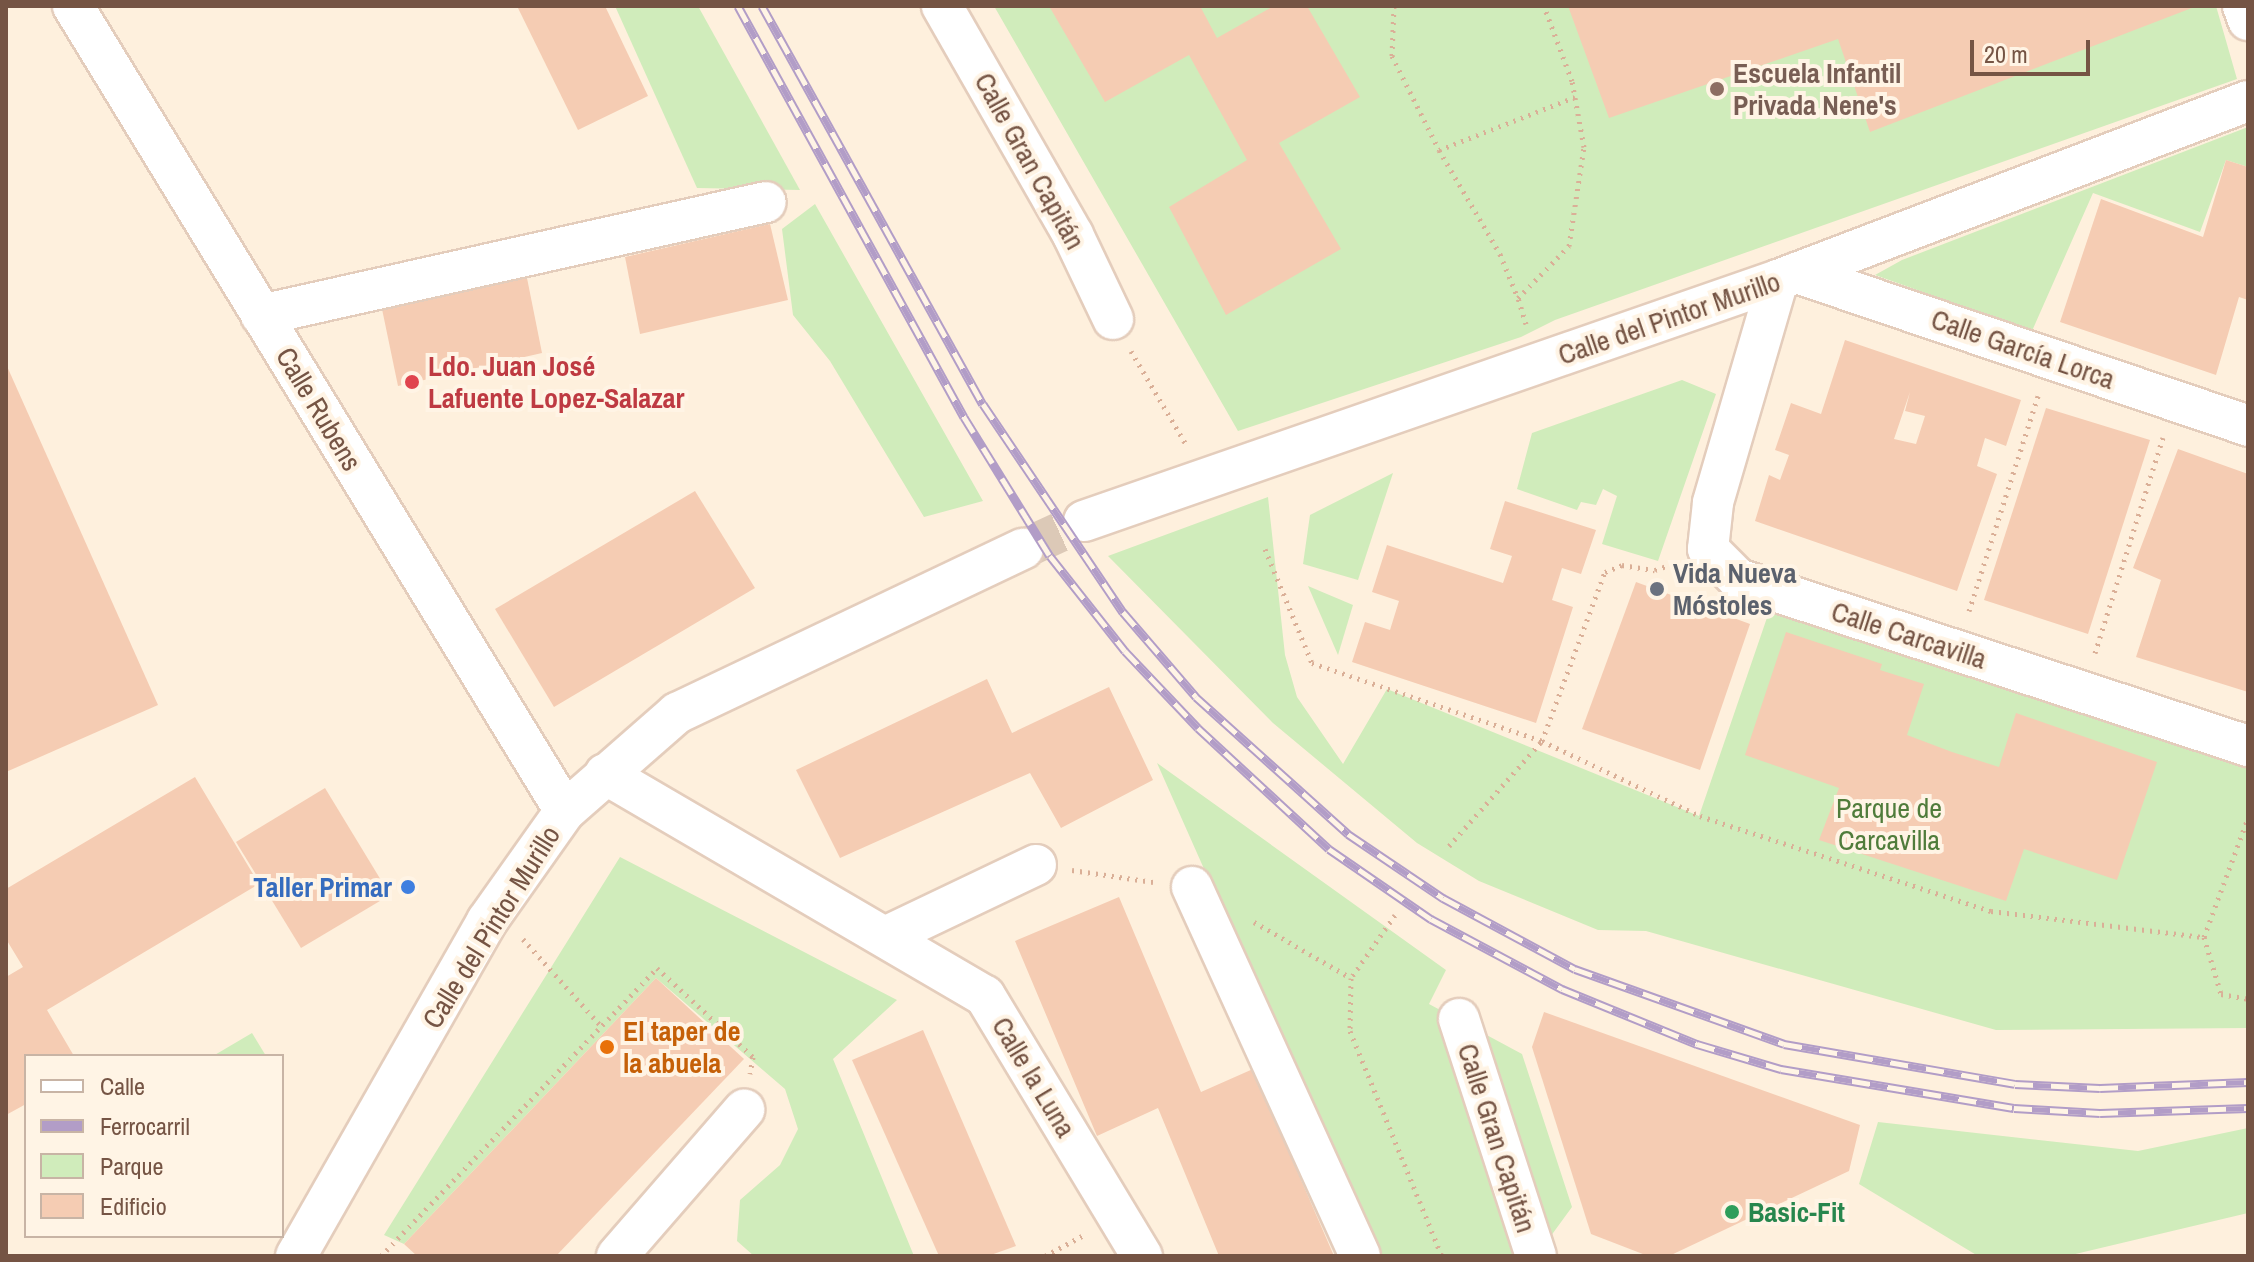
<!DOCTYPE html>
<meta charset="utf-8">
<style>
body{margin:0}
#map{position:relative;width:2254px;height:1262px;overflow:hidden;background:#fef0dd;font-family:"Archivo Narrow",sans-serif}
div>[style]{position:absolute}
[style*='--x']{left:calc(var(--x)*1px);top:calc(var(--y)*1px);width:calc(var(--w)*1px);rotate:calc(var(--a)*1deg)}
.green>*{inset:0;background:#d0ecbb}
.building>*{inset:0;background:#f5ccb3}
.minor-tunnel>*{height:40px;margin-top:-20px;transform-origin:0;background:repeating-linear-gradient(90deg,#dcc9b7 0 40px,transparent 0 60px)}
.path>*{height:5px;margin-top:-2.5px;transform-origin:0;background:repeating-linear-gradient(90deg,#daaf97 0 2px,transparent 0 8px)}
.roads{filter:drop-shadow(2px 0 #e4cdbc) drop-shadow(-2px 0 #e4cdbc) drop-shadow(0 2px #e4cdbc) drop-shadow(0 -2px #e4cdbc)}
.minor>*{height:40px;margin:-20px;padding:0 20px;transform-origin:20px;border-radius:20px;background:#fff}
.rail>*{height:9px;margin-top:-4.5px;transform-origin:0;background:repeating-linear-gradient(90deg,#fff4e5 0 18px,#b29dc7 0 36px);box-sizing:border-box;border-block:2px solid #b29dc7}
.dots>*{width:22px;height:22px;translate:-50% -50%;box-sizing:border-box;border:4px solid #fff4e5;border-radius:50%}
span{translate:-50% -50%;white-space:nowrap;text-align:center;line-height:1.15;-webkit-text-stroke:8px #fff4e5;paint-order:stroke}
.education-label{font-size:28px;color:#785e54;font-weight:700}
.left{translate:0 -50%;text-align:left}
.street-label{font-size:28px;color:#755444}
.health-label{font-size:28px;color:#be3a42;font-weight:700}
.worship-label{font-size:28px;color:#5b616d;font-weight:700}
.park-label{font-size:28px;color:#507c3b}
.shop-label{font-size:28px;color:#366cbe;font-weight:700}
.right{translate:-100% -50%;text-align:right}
.food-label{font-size:28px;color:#c56008;font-weight:700}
.leisure-label{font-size:28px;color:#27864d;font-weight:700}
.frame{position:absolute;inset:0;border:8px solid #755444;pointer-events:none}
.legend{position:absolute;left:24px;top:1054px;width:260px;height:184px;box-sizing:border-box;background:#fff4e5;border:2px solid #c8b4a5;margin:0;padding:10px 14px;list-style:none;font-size:24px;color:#755444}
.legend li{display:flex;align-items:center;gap:16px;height:40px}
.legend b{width:40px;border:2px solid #c8b4a5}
.scale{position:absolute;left:1970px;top:40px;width:120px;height:36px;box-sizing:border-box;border:4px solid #755444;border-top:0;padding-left:10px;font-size:24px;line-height:28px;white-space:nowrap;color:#755444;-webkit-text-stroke:6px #fff4e5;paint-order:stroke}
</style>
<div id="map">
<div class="green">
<div style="clip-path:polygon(615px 6px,698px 6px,800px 190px,697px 188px)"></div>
<div style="clip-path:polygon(994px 6px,2216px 6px,2237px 79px,1555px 320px,1521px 337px,1238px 431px)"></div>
<div style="clip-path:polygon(2248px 127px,2248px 167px,2226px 160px,2200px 232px,2093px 193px,2032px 331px,1875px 275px,1902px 260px)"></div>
<div style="clip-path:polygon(815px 204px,983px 501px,924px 517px,830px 361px,793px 315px,782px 229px)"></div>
<div style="clip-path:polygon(1682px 380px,1716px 394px,1658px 561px,1602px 544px,1617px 496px,1603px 489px,1596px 505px,1581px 502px,1577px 510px,1517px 489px,1532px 433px)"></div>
<div style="clip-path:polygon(1393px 473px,1358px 580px,1303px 564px,1310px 515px)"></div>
<div style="clip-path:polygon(1268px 497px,1285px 655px,1297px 697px,1343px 764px,1387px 689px,1699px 816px,1771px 606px,2248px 763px,2248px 1028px,1996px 1030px,1646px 931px,1598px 930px,1479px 881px,1417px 843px,1273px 723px,1108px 556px)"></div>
<div style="clip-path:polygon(1308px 586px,1353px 605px,1338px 655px)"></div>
<div style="clip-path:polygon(1157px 763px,1446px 970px,1429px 1004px,1522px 1054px,1572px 1207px,1545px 1244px,1547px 1256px,1376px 1256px)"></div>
<div style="clip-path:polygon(620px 857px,897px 1000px,833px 1059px,914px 1256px,754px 1256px,737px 1241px,740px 1200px,780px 1165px,798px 1129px,785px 1089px,656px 978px,404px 1244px,384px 1235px)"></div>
<div style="clip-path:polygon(252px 1033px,266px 1056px,213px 1056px)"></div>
<div style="clip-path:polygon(1878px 1122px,2138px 1151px,2248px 1128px,2248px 1213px,2067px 1256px,1978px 1256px,1859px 1184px)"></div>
</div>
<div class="building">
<div style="clip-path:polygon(517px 6px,605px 6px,648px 96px,578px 130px)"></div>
<div style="clip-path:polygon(1049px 6px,1200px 6px,1217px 38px,1274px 6px,1307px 6px,1360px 97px,1279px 143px,1341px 249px,1226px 315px,1169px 207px,1247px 160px,1189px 55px,1105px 102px)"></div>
<div style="clip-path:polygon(1568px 6px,2197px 6px,1870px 132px,1838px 39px,1609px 118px)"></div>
<div style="clip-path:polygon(2226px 160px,2248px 167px,2248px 300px,2239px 297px,2216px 375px,2060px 322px,2101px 199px,2203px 237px)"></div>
<div style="clip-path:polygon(770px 224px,788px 300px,640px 334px,625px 257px)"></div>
<div style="clip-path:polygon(527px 278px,542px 353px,398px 386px,382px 309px)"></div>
<div style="clip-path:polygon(evenodd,1845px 340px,2021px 400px,2006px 446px,1985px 438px,1977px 466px,1997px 474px,1957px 591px,1755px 521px,1769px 475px,1780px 480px,1789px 455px,1775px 450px,1791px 403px,1821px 414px,1845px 340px,1910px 392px,1905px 411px,1925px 416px,1916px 444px,1894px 439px,1910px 392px)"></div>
<div style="clip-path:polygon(6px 364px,158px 705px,6px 772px)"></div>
<div style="clip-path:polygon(2046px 408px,2150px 440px,2088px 634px,1984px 600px)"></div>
<div style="clip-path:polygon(2178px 449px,2248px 474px,2248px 692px,2136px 657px,2161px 580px,2133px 568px)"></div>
<div style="clip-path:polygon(695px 491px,755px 588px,554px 707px,495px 609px)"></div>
<div style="clip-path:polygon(1505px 501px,1596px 530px,1581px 574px,1562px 568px,1552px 600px,1573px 607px,1536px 723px,1352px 662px,1365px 622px,1390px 630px,1399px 601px,1372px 592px,1387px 545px,1503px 583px,1512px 556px,1490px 549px)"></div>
<div style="clip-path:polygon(1636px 582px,1750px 624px,1700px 770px,1582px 729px)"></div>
<div style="clip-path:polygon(1786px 632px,1882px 664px,1880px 670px,1924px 684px,1907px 735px,1952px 752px,1999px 767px,2016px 713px,2157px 762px,2117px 880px,2024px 849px,2006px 901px,1819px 840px,1839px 788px,1745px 755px)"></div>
<div style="clip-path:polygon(987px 679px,1012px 733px,1109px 687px,1153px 780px,1061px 828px,1030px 773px,840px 858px,796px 770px)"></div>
<div style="clip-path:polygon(195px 777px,259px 884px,47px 1010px,74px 1056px,26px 1056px,26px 1104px,6px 1115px,6px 977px,23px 967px,6px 939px,6px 889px)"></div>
<div style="clip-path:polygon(325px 788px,390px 895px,301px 948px,236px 842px)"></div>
<div style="clip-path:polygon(1119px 897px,1201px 1092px,1253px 1069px,1334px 1256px,1219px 1256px,1158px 1108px,1097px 1136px,1015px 941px)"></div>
<div style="clip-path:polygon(656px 978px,744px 1059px,556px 1256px,417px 1256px,404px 1244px)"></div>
<div style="clip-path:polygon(1544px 1012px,1860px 1125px,1849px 1171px,1669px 1256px,1648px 1256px,1591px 1234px,1532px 1047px)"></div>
<div style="clip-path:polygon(923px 1030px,1016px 1246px,988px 1256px,939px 1256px,852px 1060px)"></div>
</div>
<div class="minor-tunnel">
<div style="--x:1023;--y:549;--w:67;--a:-24.7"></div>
</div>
<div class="path">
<div style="--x:1394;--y:6;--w:50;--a:92.3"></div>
<div style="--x:1392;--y:56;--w:105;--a:63.4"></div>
<div style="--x:1439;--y:150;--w:121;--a:59.6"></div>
<div style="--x:1500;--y:254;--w:48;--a:67.8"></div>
<div style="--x:1439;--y:150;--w:146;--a:-21.3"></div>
<div style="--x:1526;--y:324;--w:27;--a:-107"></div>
<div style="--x:1518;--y:298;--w:73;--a:-45.6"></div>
<div style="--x:1569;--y:246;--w:100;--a:-81.4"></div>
<div style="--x:1584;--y:147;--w:67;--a:-100.3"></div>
<div style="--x:1572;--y:81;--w:80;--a:-110.5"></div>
<div style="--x:1131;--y:351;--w:110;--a:59.5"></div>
<div style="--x:1265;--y:549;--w:123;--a:67.6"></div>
<div style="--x:1312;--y:663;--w:243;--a:18.7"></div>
<div style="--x:1542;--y:741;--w:175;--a:25.4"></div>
<div style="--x:1700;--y:816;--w:306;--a:18.1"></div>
<div style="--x:1991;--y:911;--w:215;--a:7"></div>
<div style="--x:2204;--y:937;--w:127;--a:-69.7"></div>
<div style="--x:1969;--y:611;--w:226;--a:-72.2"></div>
<div style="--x:2095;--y:653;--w:226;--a:-72.5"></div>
<div style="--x:1449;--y:846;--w:140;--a:-48.5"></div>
<div style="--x:1542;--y:741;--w:180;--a:-69.6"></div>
<div style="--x:1605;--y:572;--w:18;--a:-22"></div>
<div style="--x:1622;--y:565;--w:33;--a:9"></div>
<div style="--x:1655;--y:570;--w:18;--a:-19"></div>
<div style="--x:1072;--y:870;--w:82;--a:8.4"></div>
<div style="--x:1395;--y:915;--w:77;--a:124.9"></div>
<div style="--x:1351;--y:978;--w:53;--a:91.1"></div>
<div style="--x:1350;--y:1031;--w:243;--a:67.8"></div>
<div style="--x:1254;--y:922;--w:112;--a:30"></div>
<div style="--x:2204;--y:937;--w:59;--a:73.4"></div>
<div style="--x:2221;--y:994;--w:27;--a:10"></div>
<div style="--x:523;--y:939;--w:117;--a:48.1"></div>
<div style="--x:381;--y:1256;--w:399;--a:-46.2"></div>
<div style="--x:657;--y:968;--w:131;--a:42.8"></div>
<div style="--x:753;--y:1057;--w:17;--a:100"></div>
<div style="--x:1045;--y:1256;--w:42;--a:-28.4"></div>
</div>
<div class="roads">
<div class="minor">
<div style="--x:73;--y:6;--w:943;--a:58.57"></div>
<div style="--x:942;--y:6;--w:264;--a:60.2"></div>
<div style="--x:1073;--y:235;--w:93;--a:64.5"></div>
<div style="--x:2243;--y:6;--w:15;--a:70"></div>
<div style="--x:1797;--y:273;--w:476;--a:18.7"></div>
<div style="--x:1778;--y:280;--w:232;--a:106.3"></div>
<div style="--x:1713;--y:503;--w:46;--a:96.2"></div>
<div style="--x:1708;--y:549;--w:42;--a:45"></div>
<div style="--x:1738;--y:579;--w:537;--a:18.13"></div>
<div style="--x:261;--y:315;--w:517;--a:-12.61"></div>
<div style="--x:1084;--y:521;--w:735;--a:-19.15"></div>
<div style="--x:1778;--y:280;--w:503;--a:-20.85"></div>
<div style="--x:605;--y:774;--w:440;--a:30.3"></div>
<div style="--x:985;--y:996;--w:304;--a:58.9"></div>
<div style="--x:1192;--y:887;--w:405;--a:65.5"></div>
<div style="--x:887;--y:936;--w:165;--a:-25.5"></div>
<div style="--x:1459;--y:1019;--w:249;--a:72"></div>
<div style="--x:296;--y:1256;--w:386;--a:-60.3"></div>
<div style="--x:487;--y:921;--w:135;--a:-54.7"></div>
<div style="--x:565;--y:811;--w:149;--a:-41.2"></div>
<div style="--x:677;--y:713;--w:383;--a:-25.4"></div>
<div style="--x:617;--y:1256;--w:194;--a:-49"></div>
</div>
</div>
<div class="rail">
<div style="--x:738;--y:6;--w:469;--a:61.2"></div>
<div style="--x:964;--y:417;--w:163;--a:58.3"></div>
<div style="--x:1050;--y:556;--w:121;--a:51.7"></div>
<div style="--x:1125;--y:651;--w:106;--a:46.5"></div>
<div style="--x:1198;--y:728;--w:178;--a:42.7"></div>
<div style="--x:1329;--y:849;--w:124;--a:34.5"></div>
<div style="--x:1431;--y:919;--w:149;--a:28.1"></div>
<div style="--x:1562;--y:989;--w:146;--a:22.2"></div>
<div style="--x:1697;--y:1044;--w:88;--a:16.6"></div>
<div style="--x:1781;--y:1069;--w:236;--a:9.5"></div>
<div style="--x:2014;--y:1108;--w:86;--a:3.3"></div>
<div style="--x:2100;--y:1113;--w:148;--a:-1.9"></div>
<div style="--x:762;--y:6;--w:455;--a:61"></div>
<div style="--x:983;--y:404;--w:251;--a:56.1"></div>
<div style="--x:1123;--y:612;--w:112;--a:49.3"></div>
<div style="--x:1196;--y:697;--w:205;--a:42"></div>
<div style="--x:1348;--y:834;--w:115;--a:34"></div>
<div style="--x:1443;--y:898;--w:150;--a:28.3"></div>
<div style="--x:1575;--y:969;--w:222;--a:19.7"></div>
<div style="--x:1784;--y:1044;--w:234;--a:9.8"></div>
<div style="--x:2015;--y:1084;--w:85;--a:2.7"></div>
<div style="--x:2100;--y:1088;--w:148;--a:-2.3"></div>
</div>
<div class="dots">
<div style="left:1717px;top:89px;background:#8d6e63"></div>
<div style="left:412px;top:382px;background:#e0444e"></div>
<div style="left:1657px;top:589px;background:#6b7280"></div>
<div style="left:408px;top:887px;background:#3f7fe0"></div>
<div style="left:607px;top:1047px;background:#e8710a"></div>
<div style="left:1732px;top:1212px;background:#2e9e5b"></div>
</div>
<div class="education-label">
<span class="left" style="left:1733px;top:89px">Escuela Infantil<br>Privada Nene's</span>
</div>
<div class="street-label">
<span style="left:1030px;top:161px;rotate:61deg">Calle Gran Capitán</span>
<span style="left:1669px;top:318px;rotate:-19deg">Calle del Pintor Murillo</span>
<span style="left:2023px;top:349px;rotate:19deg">Calle García Lorca</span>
<span style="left:319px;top:409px;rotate:59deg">Calle Rubens</span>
<span style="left:1909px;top:635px;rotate:18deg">Calle Carcavilla</span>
<span style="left:491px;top:927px;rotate:-58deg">Calle del Pintor Murillo</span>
<span style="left:1034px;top:1077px;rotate:59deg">Calle la Luna</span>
<span style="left:1497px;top:1138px;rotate:72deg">Calle Gran Capitán</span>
</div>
<div class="health-label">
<span class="left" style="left:428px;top:382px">Ldo. Juan José<br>Lafuente Lopez-Salazar</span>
</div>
<div class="worship-label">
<span class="left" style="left:1673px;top:589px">Vida Nueva<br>Móstoles</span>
</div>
<div class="park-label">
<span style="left:1889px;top:824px">Parque de<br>Carcavilla</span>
</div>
<div class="shop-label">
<span class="right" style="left:392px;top:887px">Taller Primar</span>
</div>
<div class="food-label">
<span class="left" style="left:623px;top:1047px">El taper de<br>la abuela</span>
</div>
<div class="leisure-label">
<span class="left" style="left:1748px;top:1212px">Basic-Fit</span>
</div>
<div class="frame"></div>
<ul class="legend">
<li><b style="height:10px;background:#fff"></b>Calle</li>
<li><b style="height:10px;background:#b29dc7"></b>Ferrocarril</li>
<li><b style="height:22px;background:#d0ecbb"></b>Parque</li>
<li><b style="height:22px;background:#f5ccb3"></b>Edificio</li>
</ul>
<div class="scale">20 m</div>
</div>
